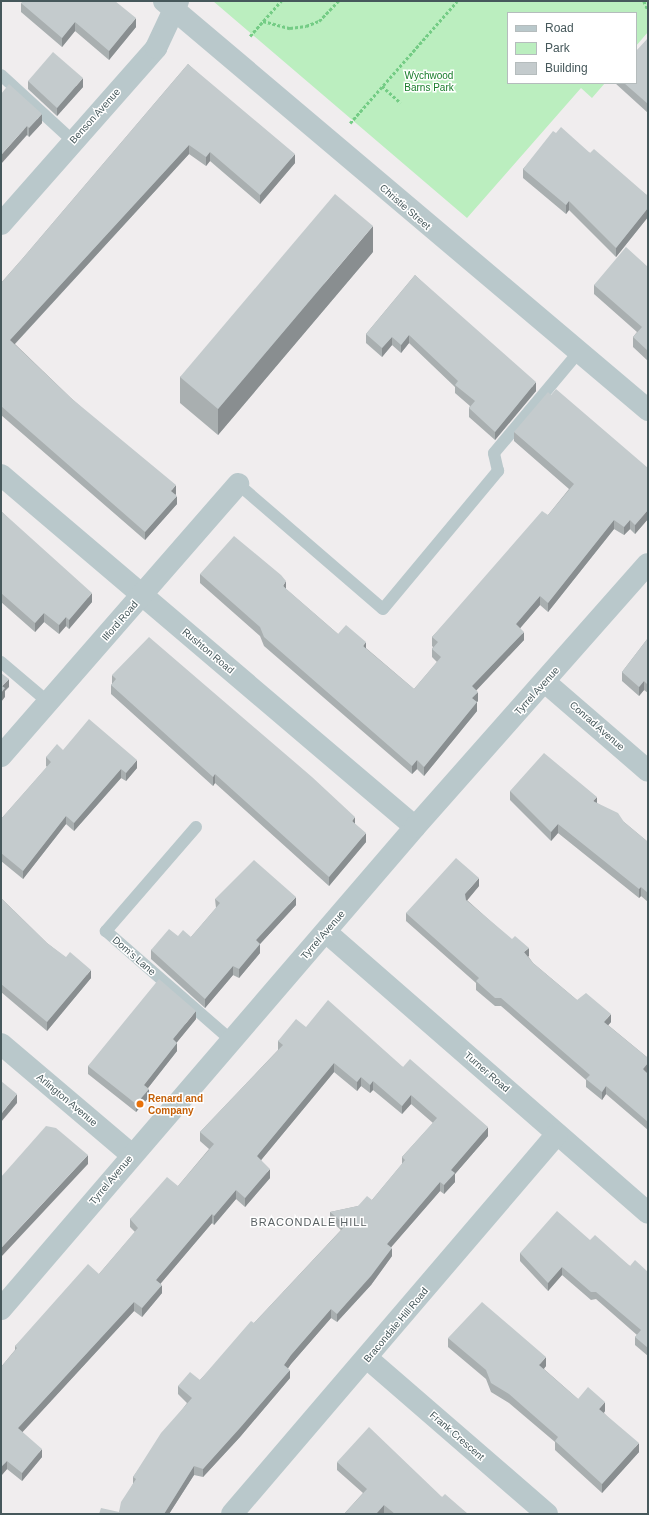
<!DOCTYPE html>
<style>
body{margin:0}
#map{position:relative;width:649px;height:1515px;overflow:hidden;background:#f0edee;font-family:Arial,sans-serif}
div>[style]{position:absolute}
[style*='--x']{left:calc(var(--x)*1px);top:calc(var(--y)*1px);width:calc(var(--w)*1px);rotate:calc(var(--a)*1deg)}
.green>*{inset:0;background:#bbeebf}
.path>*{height:2.5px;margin-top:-1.25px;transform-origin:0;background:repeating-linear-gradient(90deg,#74cc85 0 3px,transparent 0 5px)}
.service>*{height:12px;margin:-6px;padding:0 6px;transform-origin:6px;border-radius:6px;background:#b9c8cb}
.minor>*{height:22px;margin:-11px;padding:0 11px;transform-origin:11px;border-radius:11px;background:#b9c8cb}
.tertiary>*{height:22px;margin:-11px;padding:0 11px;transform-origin:11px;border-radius:11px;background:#b9c8cb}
.wall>*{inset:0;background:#a9afb0}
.shaded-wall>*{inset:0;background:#898e90}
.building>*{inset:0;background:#c4cbcd}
.dots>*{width:11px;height:11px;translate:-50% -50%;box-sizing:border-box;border:2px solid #fff;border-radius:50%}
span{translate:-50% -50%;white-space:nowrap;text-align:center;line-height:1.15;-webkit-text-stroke:3px #fff;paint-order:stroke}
.park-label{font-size:10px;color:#177c2a}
.street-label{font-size:10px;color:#46585b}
.food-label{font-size:10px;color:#c56008;font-weight:700}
.left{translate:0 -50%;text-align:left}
.neighbourhood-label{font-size:11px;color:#5a6163;letter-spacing:1px}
.frame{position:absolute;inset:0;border:2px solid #46585b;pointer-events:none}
.legend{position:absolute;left:507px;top:12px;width:130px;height:72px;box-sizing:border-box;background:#fff;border:1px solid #b5bcbd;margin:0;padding:5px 7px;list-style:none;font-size:12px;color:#46585b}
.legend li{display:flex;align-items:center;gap:8px;height:20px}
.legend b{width:20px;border:1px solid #b5bcbd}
</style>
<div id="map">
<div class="green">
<div style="clip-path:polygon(213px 1px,648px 1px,648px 32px,636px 46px,636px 13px,508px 13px,508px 83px,605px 83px,592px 98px,581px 88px,467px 218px)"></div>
</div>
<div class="path">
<div style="--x:644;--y:1;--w:10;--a:66"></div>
<div style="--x:263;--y:21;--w:28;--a:15"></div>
<div style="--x:290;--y:28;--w:16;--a:-7"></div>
<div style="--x:306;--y:26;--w:14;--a:-21"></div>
<div style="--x:319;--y:21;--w:28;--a:-46"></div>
<div style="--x:250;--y:36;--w:47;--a:-48.5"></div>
<div style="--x:382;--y:86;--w:25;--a:42"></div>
<div style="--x:350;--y:123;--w:162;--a:-48.7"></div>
</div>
<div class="service">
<div style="--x:1;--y:75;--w:98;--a:42.5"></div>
<div style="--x:238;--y:484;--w:191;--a:40.8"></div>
<div style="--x:383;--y:609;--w:180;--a:-50.2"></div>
<div style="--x:498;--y:471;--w:18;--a:-103"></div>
<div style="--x:494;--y:453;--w:129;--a:-50"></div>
<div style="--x:1;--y:662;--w:62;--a:40.4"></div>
<div style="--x:196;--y:827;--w:138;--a:130.9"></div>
<div style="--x:106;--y:931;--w:166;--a:41.1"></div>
</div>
<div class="minor">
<div style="--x:1;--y:224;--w:235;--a:-48.6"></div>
<div style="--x:156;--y:48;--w:52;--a:-64.9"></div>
<div style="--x:1;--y:475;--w:543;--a:40.37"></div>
<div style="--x:545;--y:682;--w:136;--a:40.8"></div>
<div style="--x:1;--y:756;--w:361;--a:-48.9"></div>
<div style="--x:326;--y:932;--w:427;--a:41.1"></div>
<div style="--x:1;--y:1044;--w:172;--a:40.3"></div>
<div style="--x:1;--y:1309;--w:635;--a:-49.34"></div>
<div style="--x:415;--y:827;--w:351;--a:-48.5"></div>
<div style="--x:367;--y:1358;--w:238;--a:40.9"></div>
<div style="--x:232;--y:1514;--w:500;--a:-49.46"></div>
</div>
<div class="tertiary">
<div style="--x:164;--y:1;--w:634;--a:40.2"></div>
</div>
<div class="wall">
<div style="clip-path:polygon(21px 3px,136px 27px,109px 60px,75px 31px,62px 47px,21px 12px)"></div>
<div style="clip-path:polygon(648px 38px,648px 113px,615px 83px,636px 83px)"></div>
<div style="clip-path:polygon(188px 64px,295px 163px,260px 204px,210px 161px,206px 166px,189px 154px,15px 344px,71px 398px,176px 494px,175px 495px,177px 504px,145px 540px,1px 415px,1px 283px,23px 258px)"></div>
<div style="clip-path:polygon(28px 81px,83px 87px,57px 116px,28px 89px)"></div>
<div style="clip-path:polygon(1px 94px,42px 123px,29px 137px,27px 135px)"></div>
<div style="clip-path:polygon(556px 133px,590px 153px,648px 196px,648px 217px,616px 257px,569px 210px,566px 214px,523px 178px,523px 169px)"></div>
<div style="clip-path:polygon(373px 252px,218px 435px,180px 403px,180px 377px)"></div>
<div style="clip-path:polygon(648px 267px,648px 361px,633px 347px,633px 337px,637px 332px,594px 294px,594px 285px)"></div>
<div style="clip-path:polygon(415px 275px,536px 391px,495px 440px,469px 417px,469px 408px,470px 406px,455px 393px,455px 387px,409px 343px,401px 353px,392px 345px,382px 357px,366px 343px,366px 334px)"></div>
<div style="clip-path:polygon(514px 432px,648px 468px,648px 519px,635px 534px,630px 529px,624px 535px,614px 529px,548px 612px,540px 605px,520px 628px,524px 640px,476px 690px,478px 701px,477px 702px,477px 711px,424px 776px,417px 769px,412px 774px,264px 646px,260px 636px,200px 583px,200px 574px,286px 589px,338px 634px,366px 648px,414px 689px,437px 662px,432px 657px,432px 649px,433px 647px,432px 646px,432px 637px,548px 515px,569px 489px,514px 441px)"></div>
<div style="clip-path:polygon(1px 511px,92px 602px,69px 629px,66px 626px,59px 634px,44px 622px,35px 632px,1px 602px)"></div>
<div style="clip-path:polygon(648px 638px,648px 693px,644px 690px,639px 696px,622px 681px,622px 672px)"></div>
<div style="clip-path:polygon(112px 675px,355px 824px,366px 842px,329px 886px,215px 783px,213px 786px,111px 694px,111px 685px,112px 684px)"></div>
<div style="clip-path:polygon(63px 750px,137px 768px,126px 781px,121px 778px,74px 831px,66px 824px,23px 879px,1px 861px,1px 819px,47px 767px,46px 766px,46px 757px)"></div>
<div style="clip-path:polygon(510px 791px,597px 803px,624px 822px,648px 842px,648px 902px,641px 896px,639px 898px,558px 833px,551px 841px,510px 800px)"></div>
<div style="clip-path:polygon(479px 886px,467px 900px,529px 956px,528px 956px,533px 963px,577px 1000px,611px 1022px,608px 1025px,648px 1058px,648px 1071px,647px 1072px,648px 1074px,648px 1130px,606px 1094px,602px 1100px,586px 1087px,586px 1080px,501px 1006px,495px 1006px,476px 990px,476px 983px,406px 921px,406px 913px)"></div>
<div style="clip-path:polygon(1px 898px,47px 943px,91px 978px,47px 1031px,1px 992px)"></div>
<div style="clip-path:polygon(215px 899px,296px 905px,260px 944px,260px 953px,239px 978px,233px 975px,205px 1008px,151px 959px,151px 950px,178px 936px,191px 937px,216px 908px)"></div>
<div style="clip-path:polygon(196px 1019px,177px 1042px,177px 1051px,148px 1088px,149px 1097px,136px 1112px,88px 1074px,88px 1066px)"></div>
<div style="clip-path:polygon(306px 1027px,403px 1067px,488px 1136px,455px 1174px,455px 1182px,444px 1194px,440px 1191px,391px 1247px,392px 1256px,371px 1285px,337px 1322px,331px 1318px,291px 1364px,288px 1368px,290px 1378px,240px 1437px,203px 1477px,194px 1475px,169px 1514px,99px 1514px,119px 1512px,133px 1484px,133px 1477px,187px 1403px,178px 1394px,178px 1386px,200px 1380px,254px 1323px,341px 1230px,330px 1220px,330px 1212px,358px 1206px,372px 1200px,402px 1164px,402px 1157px,433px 1123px,411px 1104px,402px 1114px,373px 1090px,370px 1093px,361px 1086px,357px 1091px,334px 1072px,261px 1160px,270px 1178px,245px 1207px,236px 1199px,214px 1225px,212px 1223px,160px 1284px,162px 1293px,142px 1317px,134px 1311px,22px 1432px,42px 1457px,22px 1481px,7px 1469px,1px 1476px,1px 1367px,15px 1350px,15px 1346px,99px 1274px,135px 1232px,130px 1227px,130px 1219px,178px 1186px,209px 1149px,200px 1141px,200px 1132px,278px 1050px,278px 1041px)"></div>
<div style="clip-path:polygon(590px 1240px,630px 1266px,648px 1272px,648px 1356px,635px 1345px,635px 1337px,637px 1335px,596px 1299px,591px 1300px,562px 1275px,548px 1291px,520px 1261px,520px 1253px)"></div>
<div style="clip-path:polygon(448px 1338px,546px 1366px,544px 1369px,578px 1399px,605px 1411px,604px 1413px,639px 1452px,602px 1493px,555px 1450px,555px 1442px,509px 1403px,491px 1392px,486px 1379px,448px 1347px)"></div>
<div style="clip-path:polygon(337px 1462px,442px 1497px,468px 1514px,386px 1514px,384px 1513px,383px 1514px,344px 1514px,363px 1493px,337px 1470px)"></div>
</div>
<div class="shaded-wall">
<div style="clip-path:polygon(136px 18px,136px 27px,109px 60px,109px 51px)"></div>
<div style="clip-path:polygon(75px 22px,75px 31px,62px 47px,62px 38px)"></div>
<div style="clip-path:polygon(83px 78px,83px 87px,57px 116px,57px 108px)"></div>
<div style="clip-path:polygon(42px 114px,42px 123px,29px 137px,29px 128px)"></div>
<div style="clip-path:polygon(27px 126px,27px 135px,1px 164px,1px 155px)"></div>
<div style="clip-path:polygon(189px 145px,189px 154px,10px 349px,10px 340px)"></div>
<div style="clip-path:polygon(210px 152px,210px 161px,206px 166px,206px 157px)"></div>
<div style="clip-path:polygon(295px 154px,295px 163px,260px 204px,260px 195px)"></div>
<div style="clip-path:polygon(569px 201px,569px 210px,566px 214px,566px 205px)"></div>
<div style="clip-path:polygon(648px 208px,648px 217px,616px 257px,616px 248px)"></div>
<div style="clip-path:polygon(373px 226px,373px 252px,218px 435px,218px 409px)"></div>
<div style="clip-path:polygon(409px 335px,409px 343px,401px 353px,401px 345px)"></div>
<div style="clip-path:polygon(392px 337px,392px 345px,382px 357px,382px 348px)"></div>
<div style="clip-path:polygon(536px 382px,536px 391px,495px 440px,495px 432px)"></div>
<div style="clip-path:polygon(176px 485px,176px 494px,171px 500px,171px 491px)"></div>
<div style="clip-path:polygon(177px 496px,177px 504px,145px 540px,145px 532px)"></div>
<div style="clip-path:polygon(648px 510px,648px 519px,635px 534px,635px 525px)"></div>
<div style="clip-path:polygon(614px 520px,614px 529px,548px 612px,548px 603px)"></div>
<div style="clip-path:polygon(630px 520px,630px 529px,624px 535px,624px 527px)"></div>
<div style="clip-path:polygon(286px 581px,286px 590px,283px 586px)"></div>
<div style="clip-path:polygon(92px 593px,92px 602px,69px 629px,69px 620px)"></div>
<div style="clip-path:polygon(540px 596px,540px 605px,516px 633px,516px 624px)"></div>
<div style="clip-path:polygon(44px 613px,44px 622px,35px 632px,35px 623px)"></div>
<div style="clip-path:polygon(66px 617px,66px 626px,59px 634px,59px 625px)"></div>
<div style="clip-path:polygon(524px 632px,524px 640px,472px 695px,472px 686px)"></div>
<div style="clip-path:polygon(366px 642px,366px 651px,363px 646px)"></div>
<div style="clip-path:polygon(9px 679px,9px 687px,5px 691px,5px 697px,1px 702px,1px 693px,2px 686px)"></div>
<div style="clip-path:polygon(644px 681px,644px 690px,639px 696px,639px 687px)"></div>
<div style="clip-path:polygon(478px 692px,478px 701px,472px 707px,472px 698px)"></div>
<div style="clip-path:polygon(477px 702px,477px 711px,424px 776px,424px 767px)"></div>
<div style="clip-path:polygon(137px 760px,137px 768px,126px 781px,126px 773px)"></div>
<div style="clip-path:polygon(417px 760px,417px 769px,412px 774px,412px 766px)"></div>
<div style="clip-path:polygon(121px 769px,121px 778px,74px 831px,74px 823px)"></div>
<div style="clip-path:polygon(215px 774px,215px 783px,213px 786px,213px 777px)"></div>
<div style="clip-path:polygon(597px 797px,597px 806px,593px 801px)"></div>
<div style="clip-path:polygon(66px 816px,66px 824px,23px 879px,23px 871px)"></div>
<div style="clip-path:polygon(355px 817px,355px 826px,352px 821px)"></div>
<div style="clip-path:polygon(558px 824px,558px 833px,551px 841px,551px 832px)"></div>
<div style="clip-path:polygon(366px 833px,366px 842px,329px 886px,329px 877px)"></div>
<div style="clip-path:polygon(479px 878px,479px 886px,465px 903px,465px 894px)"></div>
<div style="clip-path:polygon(641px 887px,641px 896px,639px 898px,639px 889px)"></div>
<div style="clip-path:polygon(296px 897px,296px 905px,260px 944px,260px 953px,239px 978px,239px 969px,256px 940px)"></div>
<div style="clip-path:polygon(529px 948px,529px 956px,524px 960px,524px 952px)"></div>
<div style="clip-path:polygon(233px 966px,233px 975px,205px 1008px,205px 999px)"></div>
<div style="clip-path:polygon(91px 970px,91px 978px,47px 1031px,47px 1022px)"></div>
<div style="clip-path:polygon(196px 1011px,196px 1019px,173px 1047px,173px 1039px)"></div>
<div style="clip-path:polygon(611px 1014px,611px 1022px,604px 1030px,604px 1022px)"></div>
<div style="clip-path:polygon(177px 1043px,177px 1051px,144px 1093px,144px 1085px)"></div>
<div style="clip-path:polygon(334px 1063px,334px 1072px,257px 1165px,257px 1156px)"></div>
<div style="clip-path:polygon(648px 1063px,648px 1071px,643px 1077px,643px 1069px)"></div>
<div style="clip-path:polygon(361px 1077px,361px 1086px,357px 1091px,357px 1082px)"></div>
<div style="clip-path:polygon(373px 1081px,373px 1090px,370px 1093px,370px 1085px)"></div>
<div style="clip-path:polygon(606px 1086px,606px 1094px,602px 1100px,602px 1092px)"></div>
<div style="clip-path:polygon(149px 1089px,149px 1097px,136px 1112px,136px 1104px)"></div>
<div style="clip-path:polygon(17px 1094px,17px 1103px,1px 1122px,1px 1114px)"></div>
<div style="clip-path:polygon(411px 1095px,411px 1104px,402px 1114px,402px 1106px)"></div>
<div style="clip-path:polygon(488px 1127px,488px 1136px,455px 1174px,455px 1182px,444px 1194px,444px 1185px,451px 1170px)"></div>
<div style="clip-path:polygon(88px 1155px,88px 1164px,1px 1257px,1px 1248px)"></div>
<div style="clip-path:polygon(270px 1169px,270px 1178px,245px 1207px,245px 1198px)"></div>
<div style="clip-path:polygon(440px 1182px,440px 1191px,387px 1252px,387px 1244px)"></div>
<div style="clip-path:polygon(236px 1190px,236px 1199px,214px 1225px,214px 1216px)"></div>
<div style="clip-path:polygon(212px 1214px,212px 1223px,156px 1289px,156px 1280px)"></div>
<div style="clip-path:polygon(392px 1248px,392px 1256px,371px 1285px,337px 1322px,337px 1314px)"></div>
<div style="clip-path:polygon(562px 1267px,562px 1275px,548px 1291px,548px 1283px)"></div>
<div style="clip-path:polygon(162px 1285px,162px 1293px,142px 1317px,142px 1308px)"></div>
<div style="clip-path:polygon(134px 1302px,134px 1311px,18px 1437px,18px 1428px)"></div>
<div style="clip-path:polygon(331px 1309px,331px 1318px,291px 1364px,284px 1374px,284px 1365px,291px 1355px)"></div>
<div style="clip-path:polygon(546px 1357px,546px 1366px,539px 1374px,539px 1365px)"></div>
<div style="clip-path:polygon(290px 1370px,290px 1378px,240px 1437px,203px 1477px,203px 1469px)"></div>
<div style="clip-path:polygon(605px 1402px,605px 1411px,599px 1418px,599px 1409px)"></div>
<div style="clip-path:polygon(639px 1443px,639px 1452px,602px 1493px,602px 1484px)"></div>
<div style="clip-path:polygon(42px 1449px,42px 1457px,22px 1481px,22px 1473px)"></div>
<div style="clip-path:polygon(7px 1461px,7px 1469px,1px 1476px,1px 1467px)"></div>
<div style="clip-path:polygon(194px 1466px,194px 1475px,169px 1514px,164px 1514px)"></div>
<div style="clip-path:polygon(384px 1505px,384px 1513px,383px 1514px,376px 1514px)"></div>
</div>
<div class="building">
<div style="clip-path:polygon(23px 1px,115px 1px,136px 18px,109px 51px,75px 22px,62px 38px,21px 3px)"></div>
<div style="clip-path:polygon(648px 38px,648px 104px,624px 83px,636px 83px,636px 51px)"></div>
<div style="clip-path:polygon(53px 52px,83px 78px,57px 108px,28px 81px)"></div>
<div style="clip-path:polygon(188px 64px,295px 154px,260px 195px,210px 152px,206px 157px,189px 145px,10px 340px,71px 398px,176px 485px,171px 491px,177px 496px,145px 532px,1px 406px,1px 283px,23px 258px)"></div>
<div style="clip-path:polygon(9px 84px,42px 114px,29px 128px,27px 126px,1px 155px,1px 94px)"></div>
<div style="clip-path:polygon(561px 127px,590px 153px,594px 149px,648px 196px,648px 208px,616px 248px,569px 201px,566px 205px,523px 169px,553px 131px,556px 133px)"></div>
<div style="clip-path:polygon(335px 194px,373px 226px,218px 409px,180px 377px)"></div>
<div style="clip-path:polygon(626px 247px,648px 267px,648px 351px,633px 337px,642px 327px,594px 285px)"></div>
<div style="clip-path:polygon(415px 275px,536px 382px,495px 432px,469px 408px,475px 401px,455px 385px,458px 381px,409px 335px,401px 345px,392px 337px,382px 348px,366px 334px)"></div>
<div style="clip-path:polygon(556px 389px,648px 468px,648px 510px,635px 525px,630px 520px,624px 527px,614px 520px,548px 603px,540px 596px,516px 624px,524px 632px,472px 686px,478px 692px,472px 698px,477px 702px,424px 767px,417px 760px,412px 766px,264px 637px,260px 627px,200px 574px,234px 536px,281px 575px,286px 581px,283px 586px,338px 634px,346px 625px,366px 642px,363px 646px,414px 689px,441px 657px,432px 649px,438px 642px,432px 637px,542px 511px,548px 515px,574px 484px,514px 432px,548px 392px,551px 395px)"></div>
<div style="clip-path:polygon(1px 511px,92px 593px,69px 620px,66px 617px,59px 625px,44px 613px,35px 623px,1px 593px)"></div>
<div style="clip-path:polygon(149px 637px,312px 777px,355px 817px,352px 821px,366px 833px,329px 877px,215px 774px,213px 777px,111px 685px,116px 679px,112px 675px)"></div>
<div style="clip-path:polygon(648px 638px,648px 685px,644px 681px,639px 687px,622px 672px)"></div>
<div style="clip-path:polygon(1px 673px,9px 679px,2px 686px,5px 688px,1px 693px)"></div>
<div style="clip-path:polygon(89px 719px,137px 760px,126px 773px,121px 769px,74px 823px,66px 816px,23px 871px,1px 853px,1px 819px,51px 762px,46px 757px,57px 744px,63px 750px)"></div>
<div style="clip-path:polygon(544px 753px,597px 797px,593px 801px,618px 813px,624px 822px,648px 842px,648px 893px,641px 887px,639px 889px,558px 824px,551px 832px,510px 791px)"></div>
<div style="clip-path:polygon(456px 858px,479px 878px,465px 894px,466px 900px,512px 939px,515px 936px,529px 948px,524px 952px,533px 963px,577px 1000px,586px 993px,611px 1014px,604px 1022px,648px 1058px,648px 1063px,643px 1069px,648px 1074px,648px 1122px,606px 1086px,602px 1092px,586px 1079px,590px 1075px,501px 998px,495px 998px,476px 981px,479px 978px,406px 913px)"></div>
<div style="clip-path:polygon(254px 860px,296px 897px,256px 940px,260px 944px,239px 969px,233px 966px,205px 999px,151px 950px,169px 929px,178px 936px,183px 930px,191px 937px,220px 903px,215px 899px)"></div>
<div style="clip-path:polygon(1px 898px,47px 943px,66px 957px,70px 952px,91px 970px,47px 1022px,1px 984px)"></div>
<div style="clip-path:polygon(159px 979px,196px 1011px,173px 1039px,177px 1043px,144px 1085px,149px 1089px,136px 1104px,88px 1066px)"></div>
<div style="clip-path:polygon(328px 1000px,403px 1067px,410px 1059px,488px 1127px,451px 1170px,455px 1173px,444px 1185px,440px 1182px,387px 1244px,392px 1248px,371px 1276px,337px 1314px,331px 1309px,291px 1355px,284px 1365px,290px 1370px,240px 1428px,203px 1469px,194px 1466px,164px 1514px,99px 1514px,101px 1508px,119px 1512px,121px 1502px,136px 1479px,133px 1477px,161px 1433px,192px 1398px,178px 1386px,190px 1372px,200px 1380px,251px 1321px,254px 1323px,346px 1225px,330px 1212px,358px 1206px,367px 1196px,372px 1200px,405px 1160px,402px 1157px,437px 1118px,411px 1095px,402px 1106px,373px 1081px,370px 1085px,361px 1077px,357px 1082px,334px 1063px,257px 1156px,270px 1169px,245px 1198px,236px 1190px,214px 1216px,212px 1214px,156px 1280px,162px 1285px,142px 1308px,134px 1302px,18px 1428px,42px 1449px,22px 1473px,7px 1461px,1px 1467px,1px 1367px,17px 1348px,15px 1346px,88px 1264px,99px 1274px,138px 1228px,130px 1219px,167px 1177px,178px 1186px,214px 1144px,200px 1132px,283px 1045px,278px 1041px,296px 1019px,306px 1027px)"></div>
<div style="clip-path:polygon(1px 1081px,17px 1094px,1px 1114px)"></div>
<div style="clip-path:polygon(46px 1126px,56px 1128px,88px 1155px,1px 1248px,1px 1177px)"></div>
<div style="clip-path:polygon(557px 1211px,590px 1240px,595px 1235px,630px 1266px,635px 1260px,648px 1272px,648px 1348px,635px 1337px,641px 1330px,596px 1292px,591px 1292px,562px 1267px,548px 1283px,520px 1253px)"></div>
<div style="clip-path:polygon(482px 1302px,546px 1357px,539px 1365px,578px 1399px,588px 1387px,605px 1402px,599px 1409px,639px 1443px,602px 1484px,555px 1441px,558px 1437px,509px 1394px,491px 1383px,486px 1370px,448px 1338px)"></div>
<div style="clip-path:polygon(369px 1427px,442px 1497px,445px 1494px,468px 1514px,395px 1514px,384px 1505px,376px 1514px,344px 1514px,367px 1489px,337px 1462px)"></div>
</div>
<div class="dots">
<div style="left:140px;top:1104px;background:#e8710a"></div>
</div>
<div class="park-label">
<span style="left:429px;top:81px">Wychwood<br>Barns Park</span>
</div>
<div class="street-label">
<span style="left:95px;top:116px;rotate:-48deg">Benson Avenue</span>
<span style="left:405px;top:207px;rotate:41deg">Christie Street</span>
<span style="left:120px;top:621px;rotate:-49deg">Ilford Road</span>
<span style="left:208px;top:651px;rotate:40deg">Rushton Road</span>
<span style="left:537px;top:691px;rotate:-48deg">Tyrrel Avenue</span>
<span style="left:597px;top:726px;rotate:41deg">Conrad Avenue</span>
<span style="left:323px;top:935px;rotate:-49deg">Tyrrel Avenue</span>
<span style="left:134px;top:956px;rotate:41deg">Dom's Lane</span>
<span style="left:487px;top:1072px;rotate:41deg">Turner Road</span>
<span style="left:67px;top:1100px;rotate:40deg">Arlington Avenue</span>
<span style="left:111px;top:1180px;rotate:-50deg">Tyrrel Avenue</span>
<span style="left:396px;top:1325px;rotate:-50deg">Bracondale Hill Road</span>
<span style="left:457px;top:1436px;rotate:41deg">Frank Crescent</span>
</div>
<div class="food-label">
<span class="left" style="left:148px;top:1104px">Renard and<br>Company</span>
</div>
<div class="neighbourhood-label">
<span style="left:309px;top:1222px">BRACONDALE HILL</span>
</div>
<div class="frame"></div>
<ul class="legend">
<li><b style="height:5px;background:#b9c8cb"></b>Road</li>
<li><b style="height:11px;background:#bbeebf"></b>Park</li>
<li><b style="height:11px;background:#c4cbcd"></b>Building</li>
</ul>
</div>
